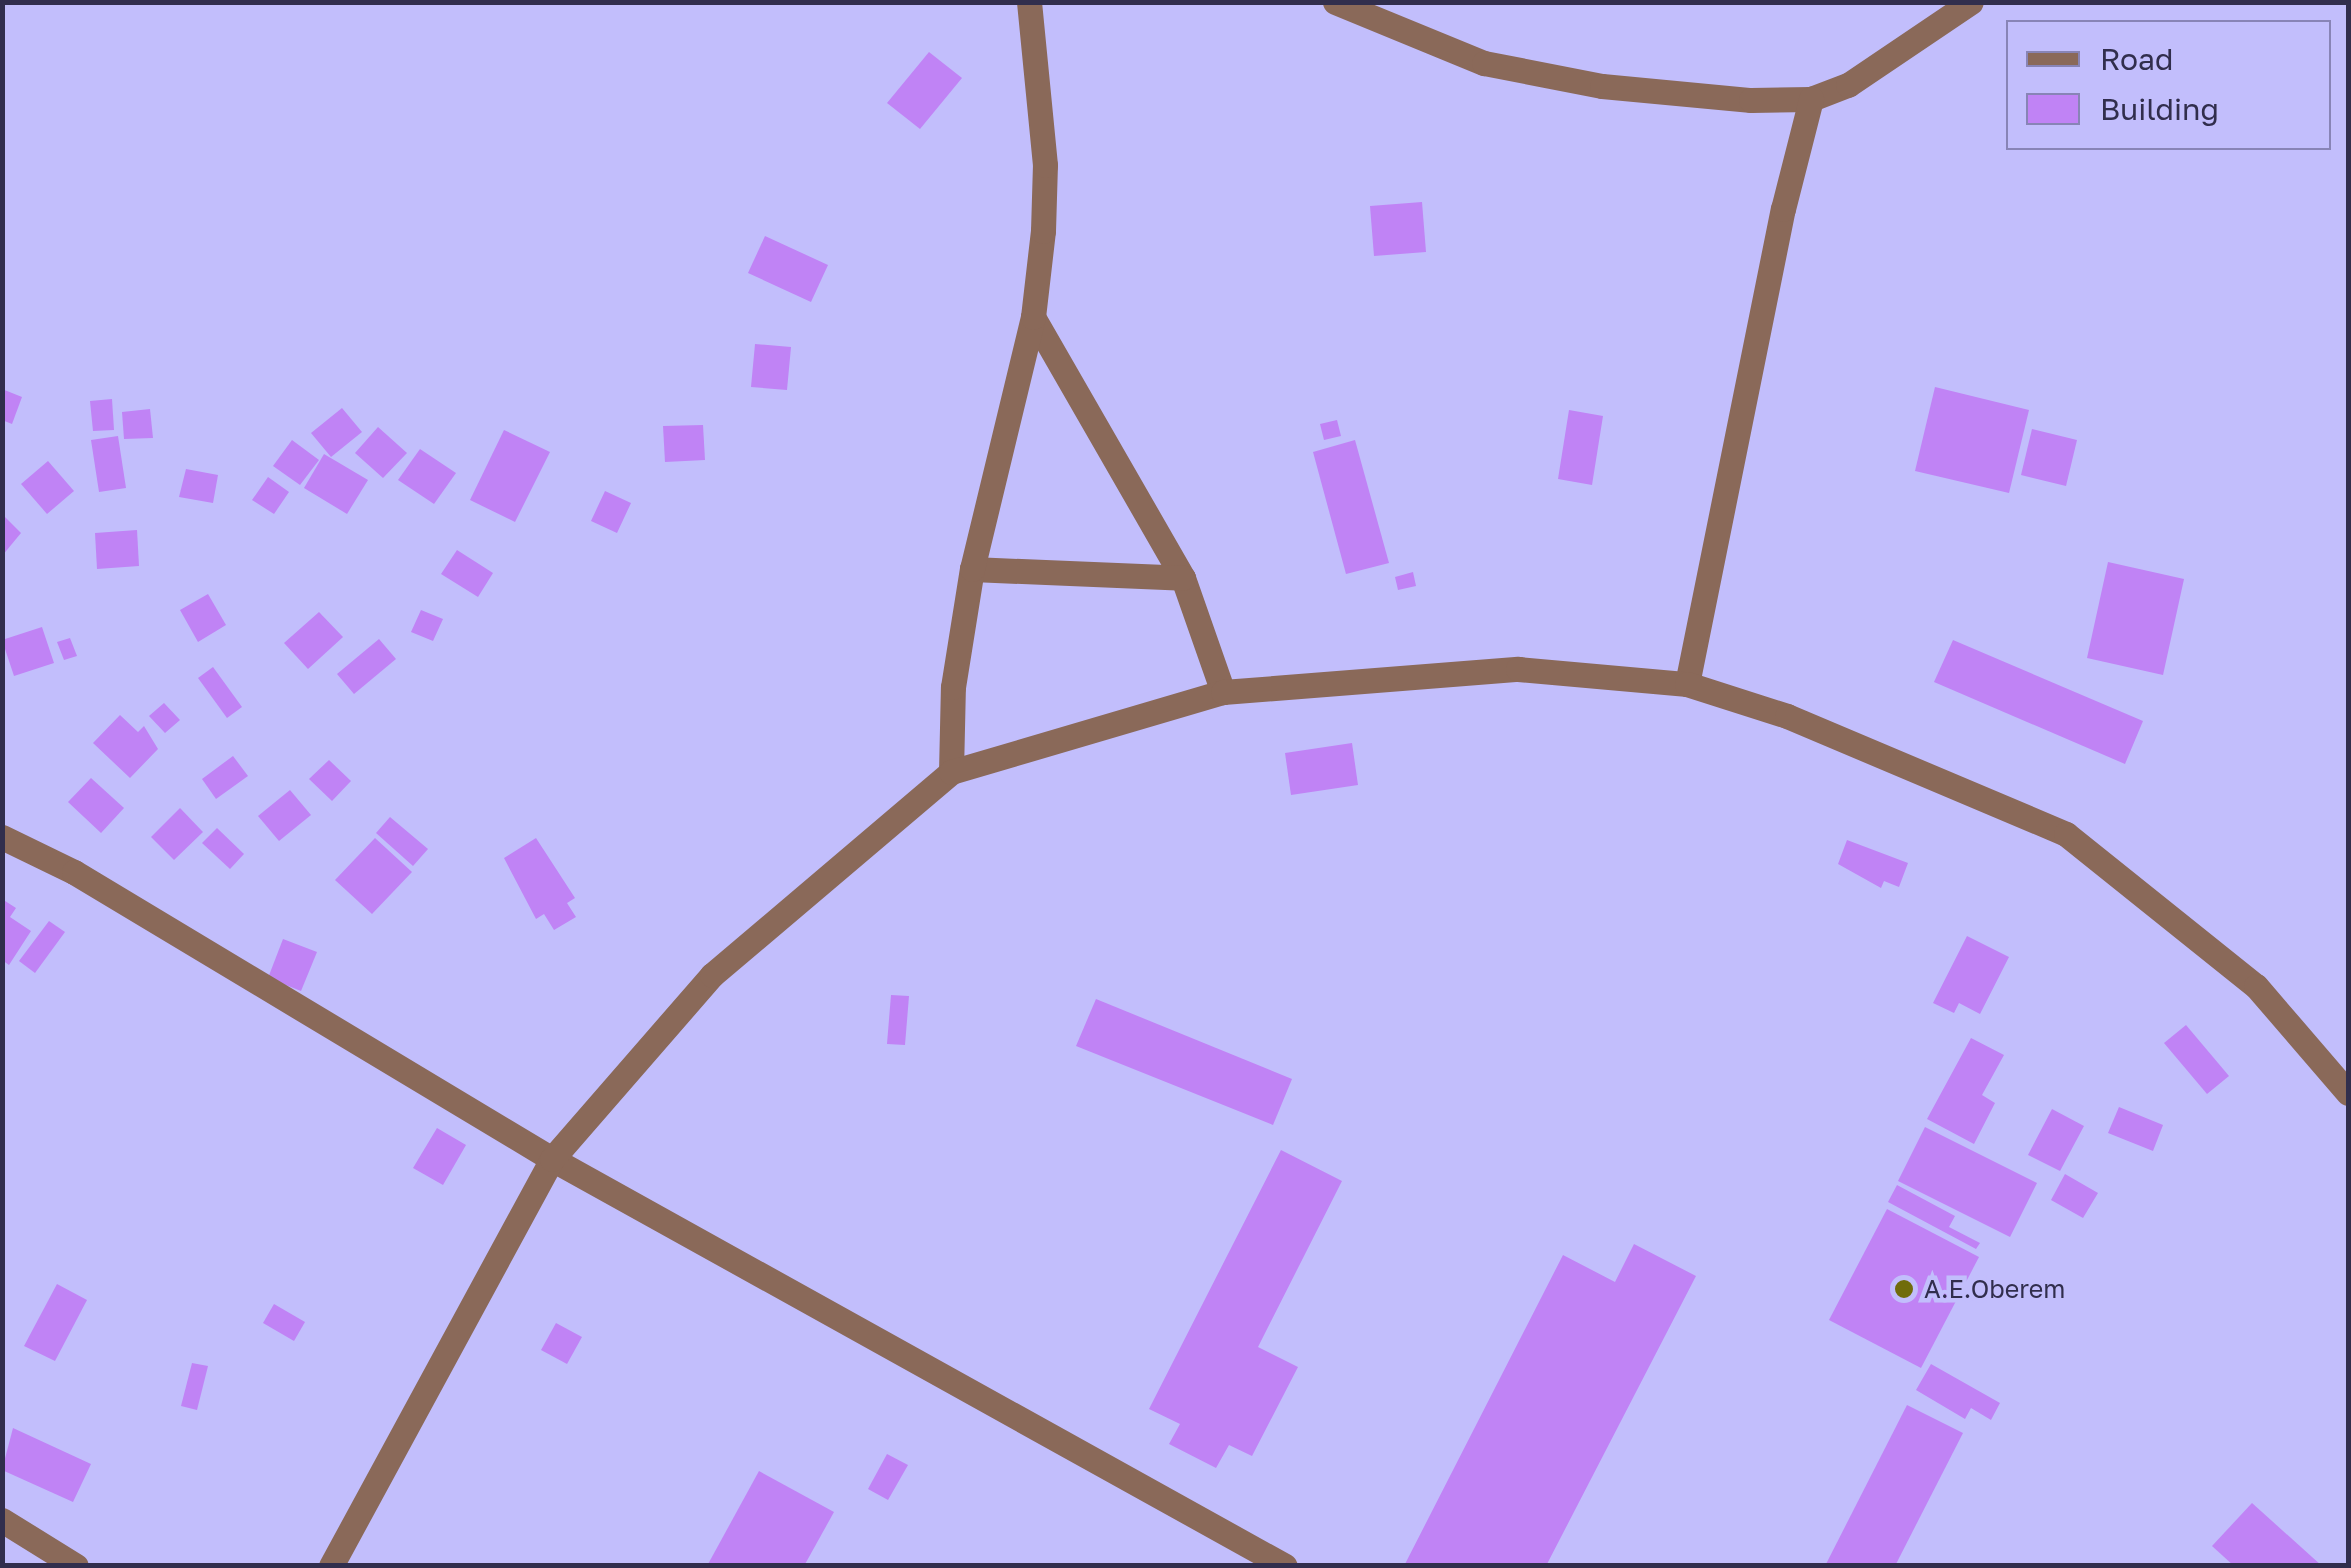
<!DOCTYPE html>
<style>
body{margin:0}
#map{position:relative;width:2351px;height:1568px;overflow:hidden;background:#c2befc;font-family:"Golos Text",sans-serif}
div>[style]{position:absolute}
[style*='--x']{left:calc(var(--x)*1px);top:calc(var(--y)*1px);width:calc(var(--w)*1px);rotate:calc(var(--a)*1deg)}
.building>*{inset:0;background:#c083f5}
.minor>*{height:25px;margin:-12.5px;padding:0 12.5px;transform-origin:12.5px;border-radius:12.5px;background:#8a6959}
.dots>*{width:28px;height:28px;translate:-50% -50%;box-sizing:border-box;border:5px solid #c2befc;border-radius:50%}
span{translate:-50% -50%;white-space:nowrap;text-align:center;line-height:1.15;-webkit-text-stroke:9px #c2befc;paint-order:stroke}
.poi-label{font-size:25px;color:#312e4d}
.left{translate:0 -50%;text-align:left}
.frame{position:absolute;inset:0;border:5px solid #312e4d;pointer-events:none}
.legend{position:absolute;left:2006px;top:20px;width:325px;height:130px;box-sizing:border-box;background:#c2befc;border:2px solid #8884b6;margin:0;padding:12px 18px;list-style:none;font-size:30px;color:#312e4d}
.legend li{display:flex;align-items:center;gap:20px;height:50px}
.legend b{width:50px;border:2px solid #8884b6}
</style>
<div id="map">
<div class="building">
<div style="clip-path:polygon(929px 52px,962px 78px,920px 129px,887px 103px)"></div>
<div style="clip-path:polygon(1422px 202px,1426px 252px,1374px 256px,1370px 206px)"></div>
<div style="clip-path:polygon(765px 236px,828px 265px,811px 302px,748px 273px)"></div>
<div style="clip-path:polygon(755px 344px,791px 347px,787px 390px,751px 387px)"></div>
<div style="clip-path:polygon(1935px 387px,2029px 410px,2009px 493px,1915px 471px)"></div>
<div style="clip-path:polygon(2px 389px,22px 397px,12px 424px,2px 420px)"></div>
<div style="clip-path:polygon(112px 399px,114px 430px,93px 431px,90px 401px)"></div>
<div style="clip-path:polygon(342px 408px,362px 432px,331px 457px,311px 433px)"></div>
<div style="clip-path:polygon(150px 409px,153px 438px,124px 439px,122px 412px)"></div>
<div style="clip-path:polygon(1569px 410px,1603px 416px,1592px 485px,1558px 479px)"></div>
<div style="clip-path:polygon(1337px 420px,1341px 436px,1324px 440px,1320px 424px)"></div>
<div style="clip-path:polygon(703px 425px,705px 460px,665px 462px,663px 426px)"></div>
<div style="clip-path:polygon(378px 427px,407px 453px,383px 478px,355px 453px)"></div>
<div style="clip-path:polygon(2032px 429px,2077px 440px,2066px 486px,2021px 475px)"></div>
<div style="clip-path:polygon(504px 430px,550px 452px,515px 522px,470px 500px)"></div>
<div style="clip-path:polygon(118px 436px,126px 488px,99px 492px,91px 440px)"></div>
<div style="clip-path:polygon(292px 440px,319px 460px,300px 485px,273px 466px)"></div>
<div style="clip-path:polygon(1355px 440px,1389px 563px,1346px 574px,1313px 452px)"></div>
<div style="clip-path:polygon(420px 449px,456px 473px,434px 504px,398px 480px)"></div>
<div style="clip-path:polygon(324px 454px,368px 480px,347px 514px,304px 488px)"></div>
<div style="clip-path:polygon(48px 461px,74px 491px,47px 514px,21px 484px)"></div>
<div style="clip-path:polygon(186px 469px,218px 475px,213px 503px,179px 497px)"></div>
<div style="clip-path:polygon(268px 477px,289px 492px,274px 514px,252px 500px)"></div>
<div style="clip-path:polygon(605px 491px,631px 503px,617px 533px,591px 521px)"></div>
<div style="clip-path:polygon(2px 514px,21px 533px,2px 556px)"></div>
<div style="clip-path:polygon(137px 530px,139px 566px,97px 569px,95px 533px)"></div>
<div style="clip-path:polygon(457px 550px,493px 573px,478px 597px,441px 574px)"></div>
<div style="clip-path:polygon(2108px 562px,2184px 579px,2163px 675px,2087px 658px)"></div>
<div style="clip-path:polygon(1413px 572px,1416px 586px,1398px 590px,1395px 577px)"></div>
<div style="clip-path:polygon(208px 594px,226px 625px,198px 642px,180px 610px)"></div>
<div style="clip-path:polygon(421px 610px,443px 619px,433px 641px,411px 632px)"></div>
<div style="clip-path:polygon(319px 612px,343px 637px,308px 669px,284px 643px)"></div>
<div style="clip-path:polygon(42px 627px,54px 663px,14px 676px,2px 640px)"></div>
<div style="clip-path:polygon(70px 638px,77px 656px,64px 660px,57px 642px)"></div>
<div style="clip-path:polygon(379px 639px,396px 659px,354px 694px,337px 674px)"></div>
<div style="clip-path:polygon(1953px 640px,2143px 721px,2125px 764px,1934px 682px)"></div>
<div style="clip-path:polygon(213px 667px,242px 707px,227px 718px,198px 678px)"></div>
<div style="clip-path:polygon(164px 703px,180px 720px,165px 733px,149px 716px)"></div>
<div style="clip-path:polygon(120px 715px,138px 732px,144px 726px,158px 749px,130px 778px,93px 743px)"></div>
<div style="clip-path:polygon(1352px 743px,1358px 785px,1291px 795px,1285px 753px)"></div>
<div style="clip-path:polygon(233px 756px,248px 776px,216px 799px,202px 779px)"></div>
<div style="clip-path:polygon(329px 760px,351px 781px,332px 801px,309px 779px)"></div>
<div style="clip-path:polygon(91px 778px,124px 808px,101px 833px,68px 802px)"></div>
<div style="clip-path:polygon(290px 790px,311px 815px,279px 841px,258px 816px)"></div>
<div style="clip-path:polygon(180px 808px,203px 832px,174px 860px,151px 837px)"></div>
<div style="clip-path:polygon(390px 817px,428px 849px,413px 866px,376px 833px)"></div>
<div style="clip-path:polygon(217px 828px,244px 854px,230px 869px,202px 843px)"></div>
<div style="clip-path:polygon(375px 838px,412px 872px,372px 914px,335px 880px)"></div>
<div style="clip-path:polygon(536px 838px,575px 898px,567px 903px,576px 917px,554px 930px,544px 914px,536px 919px,504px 858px)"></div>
<div style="clip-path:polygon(1847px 840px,1908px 863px,1899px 887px,1884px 881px,1881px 888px,1838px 864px)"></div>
<div style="clip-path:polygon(2px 899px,16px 908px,10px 917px,31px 931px,9px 965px,2px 960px)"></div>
<div style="clip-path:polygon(49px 921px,65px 932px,35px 973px,19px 961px)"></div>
<div style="clip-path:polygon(1967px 936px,2009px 957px,1980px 1014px,1959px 1003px,1954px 1013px,1933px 1003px)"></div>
<div style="clip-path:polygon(283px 939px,317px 952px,301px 991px,268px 978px)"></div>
<div style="clip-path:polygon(891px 995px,909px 996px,905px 1045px,887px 1044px)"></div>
<div style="clip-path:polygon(1096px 999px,1292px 1079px,1273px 1125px,1076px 1046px)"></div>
<div style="clip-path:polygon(2186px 1025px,2229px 1076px,2207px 1094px,2164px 1043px)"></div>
<div style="clip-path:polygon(1971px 1038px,2004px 1055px,1982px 1095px,1995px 1103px,1974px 1144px,1927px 1119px)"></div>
<div style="clip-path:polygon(2119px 1107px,2163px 1125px,2153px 1151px,2108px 1133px)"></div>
<div style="clip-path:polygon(2052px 1109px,2084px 1126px,2060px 1171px,2028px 1155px)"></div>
<div style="clip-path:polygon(1925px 1127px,2037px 1183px,2010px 1237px,1898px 1181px)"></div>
<div style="clip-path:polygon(437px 1128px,466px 1145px,443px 1185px,413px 1168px)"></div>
<div style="clip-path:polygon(1281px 1150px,1342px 1181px,1258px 1347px,1298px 1367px,1252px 1456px,1229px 1445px,1216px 1468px,1169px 1444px,1180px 1424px,1149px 1409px)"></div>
<div style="clip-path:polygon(2065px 1174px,2098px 1193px,2083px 1218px,2051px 1200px)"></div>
<div style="clip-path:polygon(1897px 1185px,1955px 1216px,1949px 1227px,1980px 1243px,1976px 1249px,1888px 1202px)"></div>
<div style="clip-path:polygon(1887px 1209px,1979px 1257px,1921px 1368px,1829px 1320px)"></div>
<div style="clip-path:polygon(1634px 1244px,1696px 1276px,1546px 1566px,1404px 1566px,1563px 1255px,1615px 1282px)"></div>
<div style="clip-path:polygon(57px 1284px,87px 1300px,55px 1361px,24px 1346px)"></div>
<div style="clip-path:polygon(274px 1304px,305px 1322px,294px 1341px,263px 1323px)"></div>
<div style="clip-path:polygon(556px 1323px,582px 1337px,567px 1364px,541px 1350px)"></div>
<div style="clip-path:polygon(192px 1363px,208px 1366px,197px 1410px,181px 1406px)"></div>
<div style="clip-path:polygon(1931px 1364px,2000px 1403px,1991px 1420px,1971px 1408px,1965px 1419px,1916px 1390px)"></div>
<div style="clip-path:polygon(1907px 1405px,1963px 1433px,1895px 1566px,1825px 1566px)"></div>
<div style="clip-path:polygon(13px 1428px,91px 1464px,73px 1502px,2px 1470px)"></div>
<div style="clip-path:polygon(887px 1454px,908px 1465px,888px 1500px,868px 1489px)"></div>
<div style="clip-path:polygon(759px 1471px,834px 1512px,804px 1566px,707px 1566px)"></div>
<div style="clip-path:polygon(2252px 1503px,2322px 1566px,2234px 1566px,2212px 1546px)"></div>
</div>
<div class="minor">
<div style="--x:1335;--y:2;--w:161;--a:22.3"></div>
<div style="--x:1484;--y:63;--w:120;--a:11"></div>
<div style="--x:1602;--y:86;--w:150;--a:5.4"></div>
<div style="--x:1751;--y:100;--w:60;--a:-1"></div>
<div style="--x:1811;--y:99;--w:40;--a:-21"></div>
<div style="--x:1848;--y:85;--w:148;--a:-34"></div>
<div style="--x:1033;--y:317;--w:301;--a:60.1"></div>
<div style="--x:1183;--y:578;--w:121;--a:70.7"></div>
<div style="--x:972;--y:569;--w:211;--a:2.4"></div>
<div style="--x:1687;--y:684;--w:485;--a:-78.6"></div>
<div style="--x:1783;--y:209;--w:114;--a:-75.7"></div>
<div style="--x:951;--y:772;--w:85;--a:-88.7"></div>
<div style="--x:953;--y:687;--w:120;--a:-80.9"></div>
<div style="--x:972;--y:569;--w:259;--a:-76.4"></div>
<div style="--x:1033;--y:317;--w:87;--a:-83.4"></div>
<div style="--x:1043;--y:231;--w:66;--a:-88.3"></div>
<div style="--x:1045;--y:165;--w:164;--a:-95.6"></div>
<div style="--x:2;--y:837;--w:80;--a:25.9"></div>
<div style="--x:74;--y:872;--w:558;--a:30.98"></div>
<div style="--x:552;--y:1159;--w:838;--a:29.04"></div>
<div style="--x:2;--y:1520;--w:87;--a:31.9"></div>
<div style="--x:331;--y:1566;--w:463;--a:-61.5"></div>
<div style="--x:552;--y:1159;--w:244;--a:-49"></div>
<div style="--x:712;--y:975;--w:314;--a:-40.3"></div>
<div style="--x:951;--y:772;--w:284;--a:-16.4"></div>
<div style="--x:1223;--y:692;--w:296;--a:-4.5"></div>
<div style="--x:1518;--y:669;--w:170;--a:5.1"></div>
<div style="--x:1687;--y:684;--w:105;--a:17.7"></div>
<div style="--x:1787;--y:716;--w:303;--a:22.9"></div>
<div style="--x:2066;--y:834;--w:243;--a:38.7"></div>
<div style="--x:2256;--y:986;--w:141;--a:49.3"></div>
</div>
<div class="dots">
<div style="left:1904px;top:1289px;background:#706c0b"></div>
</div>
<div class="poi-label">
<span class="left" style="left:1924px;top:1289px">A.E.Oberem</span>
</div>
<div class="frame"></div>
<ul class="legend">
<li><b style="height:12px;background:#8a6959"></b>Road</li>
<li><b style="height:28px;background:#c083f5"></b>Building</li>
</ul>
</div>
